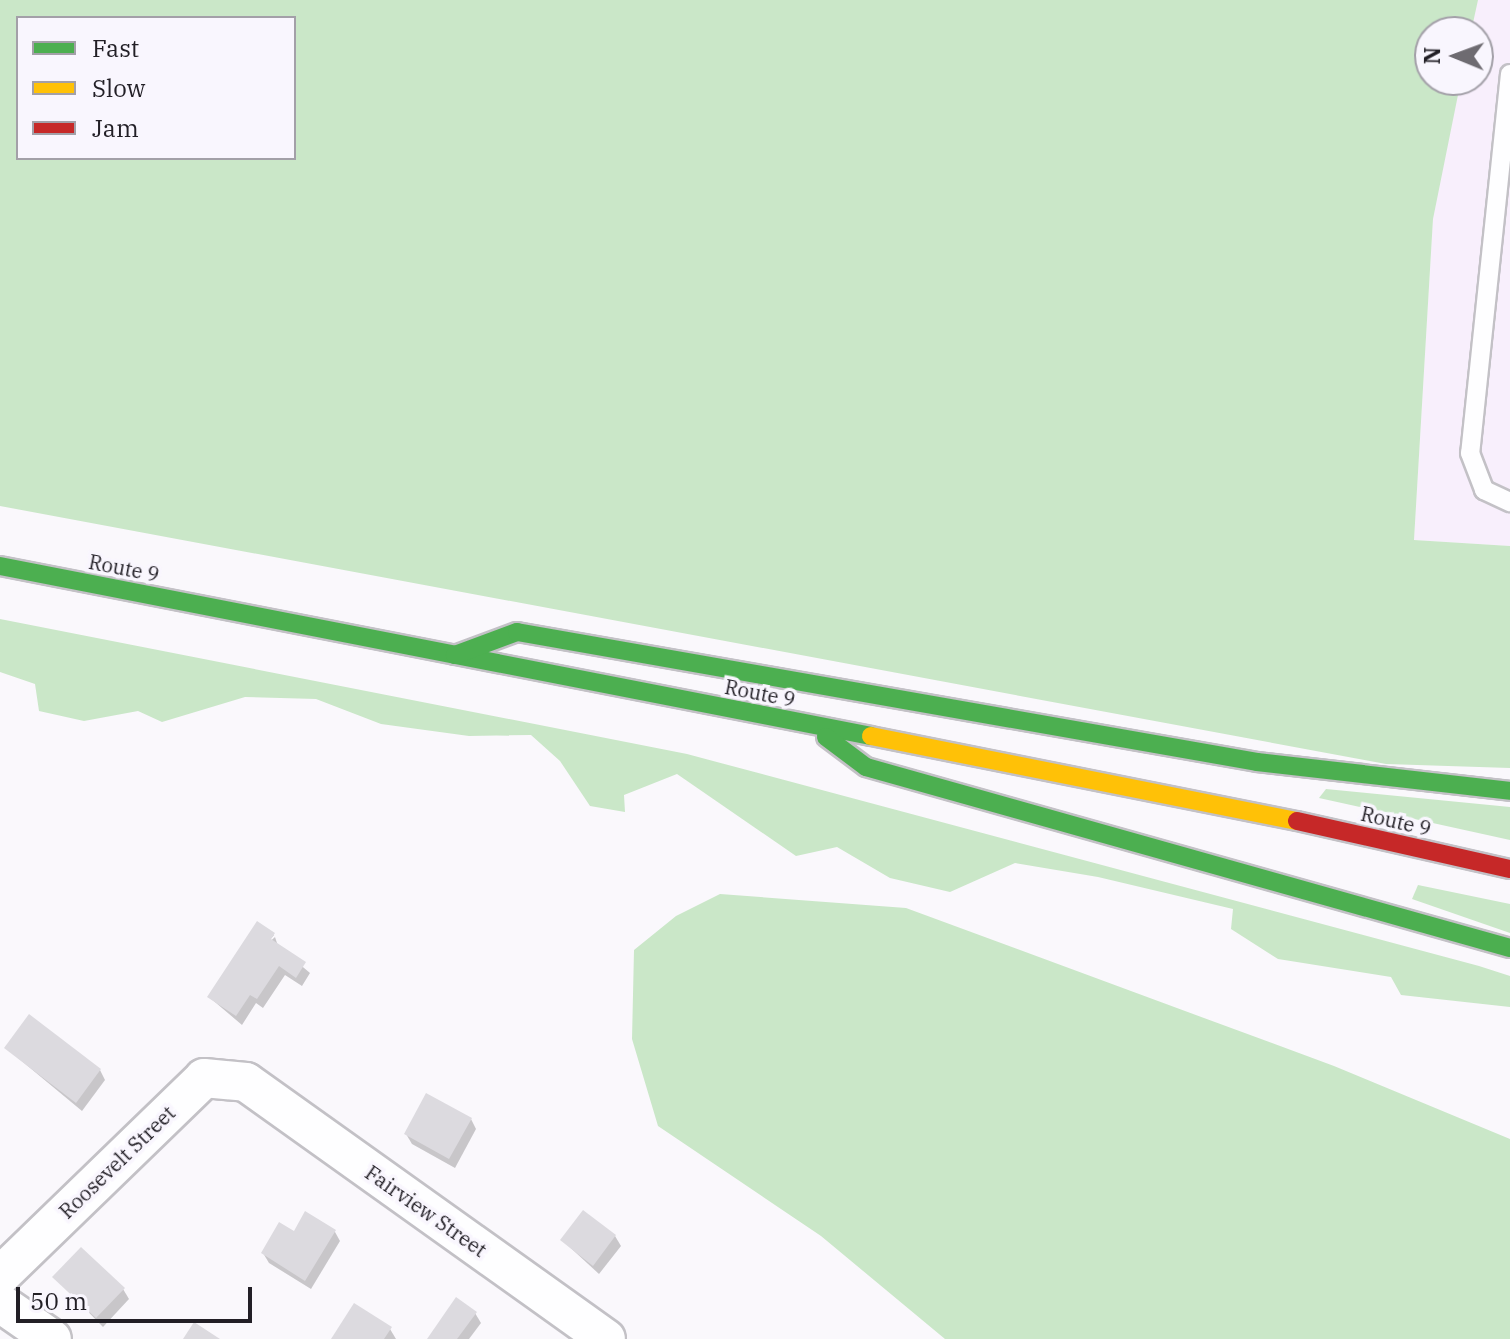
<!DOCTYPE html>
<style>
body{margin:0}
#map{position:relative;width:1510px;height:1339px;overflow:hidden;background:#faf8fc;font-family:"IBM Plex Serif",serif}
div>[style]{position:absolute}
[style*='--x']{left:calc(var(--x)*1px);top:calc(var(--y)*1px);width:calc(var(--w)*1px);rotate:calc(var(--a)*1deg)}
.commercial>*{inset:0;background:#f8effc}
.green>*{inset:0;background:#cae7c8}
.shadow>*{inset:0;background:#0003}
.building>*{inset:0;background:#dcdadf}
.roads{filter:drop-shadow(2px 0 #c3c1c6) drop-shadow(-2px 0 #c3c1c6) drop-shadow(0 2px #c3c1c6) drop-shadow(0 -2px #c3c1c6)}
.lane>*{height:18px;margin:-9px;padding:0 9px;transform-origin:9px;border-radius:9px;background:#fefeff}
.street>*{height:38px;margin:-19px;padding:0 19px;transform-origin:19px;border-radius:19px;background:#fefeff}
.fast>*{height:18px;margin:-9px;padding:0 9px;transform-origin:9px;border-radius:9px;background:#4caf50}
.slow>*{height:18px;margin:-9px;padding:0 9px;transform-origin:9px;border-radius:9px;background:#ffc107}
.jam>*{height:18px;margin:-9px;padding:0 9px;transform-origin:9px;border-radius:9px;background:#c62828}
span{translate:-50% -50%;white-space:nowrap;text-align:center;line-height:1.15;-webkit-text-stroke:7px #f9f6fe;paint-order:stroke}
.street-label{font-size:20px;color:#221f26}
.legend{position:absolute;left:16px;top:16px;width:280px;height:144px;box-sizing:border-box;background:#f9f6fe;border:2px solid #a3a0a8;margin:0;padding:10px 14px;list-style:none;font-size:24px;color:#221f26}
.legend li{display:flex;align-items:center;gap:16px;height:40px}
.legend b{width:40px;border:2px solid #a3a0a8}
.north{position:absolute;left:1414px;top:16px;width:80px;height:80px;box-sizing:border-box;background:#f9f6fe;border:2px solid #a3a0a8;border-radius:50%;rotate:271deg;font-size:22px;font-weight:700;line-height:32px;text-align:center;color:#221f26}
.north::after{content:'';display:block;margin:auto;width:28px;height:36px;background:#6e6b71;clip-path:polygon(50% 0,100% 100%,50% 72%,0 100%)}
.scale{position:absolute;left:16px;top:1287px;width:236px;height:36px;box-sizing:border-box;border:4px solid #221f26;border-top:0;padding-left:10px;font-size:24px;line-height:28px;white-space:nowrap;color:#221f26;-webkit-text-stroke:6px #f9f6fe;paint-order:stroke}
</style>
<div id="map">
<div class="commercial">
<div style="clip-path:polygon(1437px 0,1510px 0,1510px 546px,1414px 540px,1433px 219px,1422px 92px,1430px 80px,1478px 80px,1478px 32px,1431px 32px)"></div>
</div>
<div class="green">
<div style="clip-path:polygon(evenodd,0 0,1478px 0,1471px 32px,1430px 32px,1430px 80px,1461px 80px,1433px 219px,1414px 540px,1510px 546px,1510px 768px,1386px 764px,0 506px,0 0,18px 18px,294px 18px,294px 158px,18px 158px,18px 18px)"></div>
<div style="clip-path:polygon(0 619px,687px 754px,1479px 966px,1510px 976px,1510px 1007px,1401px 995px,1391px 977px,1278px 959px,1231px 929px,1233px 909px,1098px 877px,1015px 863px,950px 892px,890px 878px,837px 847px,796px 856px,677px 774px,624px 795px,625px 812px,590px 806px,560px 761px,531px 735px,469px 736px,381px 724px,316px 699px,245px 697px,162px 722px,138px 711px,84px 721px,39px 711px,35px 684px,0 672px)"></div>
<div style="clip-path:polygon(1326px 789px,1510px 807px,1510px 840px,1319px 798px)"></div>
<div style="clip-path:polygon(1418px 885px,1510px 904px,1510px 933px,1412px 899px)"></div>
<div style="clip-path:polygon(720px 894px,906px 908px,1334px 1066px,1510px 1139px,1510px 1339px,945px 1339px,821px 1236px,658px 1126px,632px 1039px,634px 950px,676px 916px)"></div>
</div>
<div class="shadow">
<div style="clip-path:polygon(257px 923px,274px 935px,264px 947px,275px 937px,278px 946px,310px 973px,302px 986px,285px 975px,263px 1008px,256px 1003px,242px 1025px,209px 997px)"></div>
<div style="clip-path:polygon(6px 1048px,100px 1070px,105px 1080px,82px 1111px)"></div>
<div style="clip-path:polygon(471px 1119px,476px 1129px,455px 1168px,412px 1144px,406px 1134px)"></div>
<div style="clip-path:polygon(335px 1232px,340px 1241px,311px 1289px,269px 1263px,263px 1253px,294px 1234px)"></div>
<div style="clip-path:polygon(615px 1236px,621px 1246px,599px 1274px,562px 1240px)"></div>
<div style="clip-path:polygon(55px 1278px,123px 1289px,129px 1299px,103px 1327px)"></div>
<div style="clip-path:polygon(475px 1313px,481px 1323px,469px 1339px,429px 1339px)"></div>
<div style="clip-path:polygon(390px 1329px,396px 1339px,333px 1339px)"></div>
</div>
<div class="building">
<div style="clip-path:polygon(257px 921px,275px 933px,271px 939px,306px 962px,296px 978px,279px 966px,257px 999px,250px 995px,236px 1016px,207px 997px)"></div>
<div style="clip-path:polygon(29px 1014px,101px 1069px,76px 1103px,4px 1048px)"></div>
<div style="clip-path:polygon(426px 1093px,472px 1118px,449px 1159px,404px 1134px)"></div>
<div style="clip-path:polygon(583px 1210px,616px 1235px,593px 1266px,560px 1240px)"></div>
<div style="clip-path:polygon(305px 1211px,336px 1230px,305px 1281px,261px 1253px,279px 1222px,294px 1231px)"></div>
<div style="clip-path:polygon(81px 1247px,125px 1288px,96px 1318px,52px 1277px)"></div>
<div style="clip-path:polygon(456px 1297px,477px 1312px,457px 1339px,427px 1339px)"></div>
<div style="clip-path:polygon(354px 1303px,392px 1327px,384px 1339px,331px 1339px)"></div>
<div style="clip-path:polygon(194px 1322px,220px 1339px,183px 1339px)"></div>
</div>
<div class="roads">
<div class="lane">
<div style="--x:1510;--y:74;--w:381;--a:96"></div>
<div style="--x:1470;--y:453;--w:40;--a:69"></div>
<div style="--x:1484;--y:490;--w:29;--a:25"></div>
</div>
<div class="street">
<div style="--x:0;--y:1276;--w:284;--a:-44.1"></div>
<div style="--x:204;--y:1078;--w:42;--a:5.4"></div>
<div style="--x:246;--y:1082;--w:442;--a:35.5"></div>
<div style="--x:0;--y:1303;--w:63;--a:34.7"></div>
</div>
<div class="fast">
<div style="--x:0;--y:566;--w:887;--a:11.04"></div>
<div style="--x:455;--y:655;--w:66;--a:-20.4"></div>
<div style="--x:517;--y:632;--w:751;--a:9.96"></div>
<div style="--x:1257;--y:762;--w:255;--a:6.5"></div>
<div style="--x:826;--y:737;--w:50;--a:36.9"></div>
<div style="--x:866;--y:767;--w:669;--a:15.7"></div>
</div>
<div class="slow">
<div style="--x:871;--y:736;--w:434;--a:11.3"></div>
</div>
<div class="jam">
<div style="--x:1297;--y:821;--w:218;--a:12.7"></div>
</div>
</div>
<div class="street-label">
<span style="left:124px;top:568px;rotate:11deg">Route 9</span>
<span style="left:760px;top:693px;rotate:11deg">Route 9</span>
<span style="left:1396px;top:821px;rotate:13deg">Route 9</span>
<span style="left:117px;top:1162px;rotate:-44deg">Roosevelt Street</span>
<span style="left:426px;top:1211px;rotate:35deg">Fairview Street</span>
</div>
<ul class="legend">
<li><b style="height:10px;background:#4caf50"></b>Fast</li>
<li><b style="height:10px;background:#ffc107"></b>Slow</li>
<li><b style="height:10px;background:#c62828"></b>Jam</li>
</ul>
<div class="north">N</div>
<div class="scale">50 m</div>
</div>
